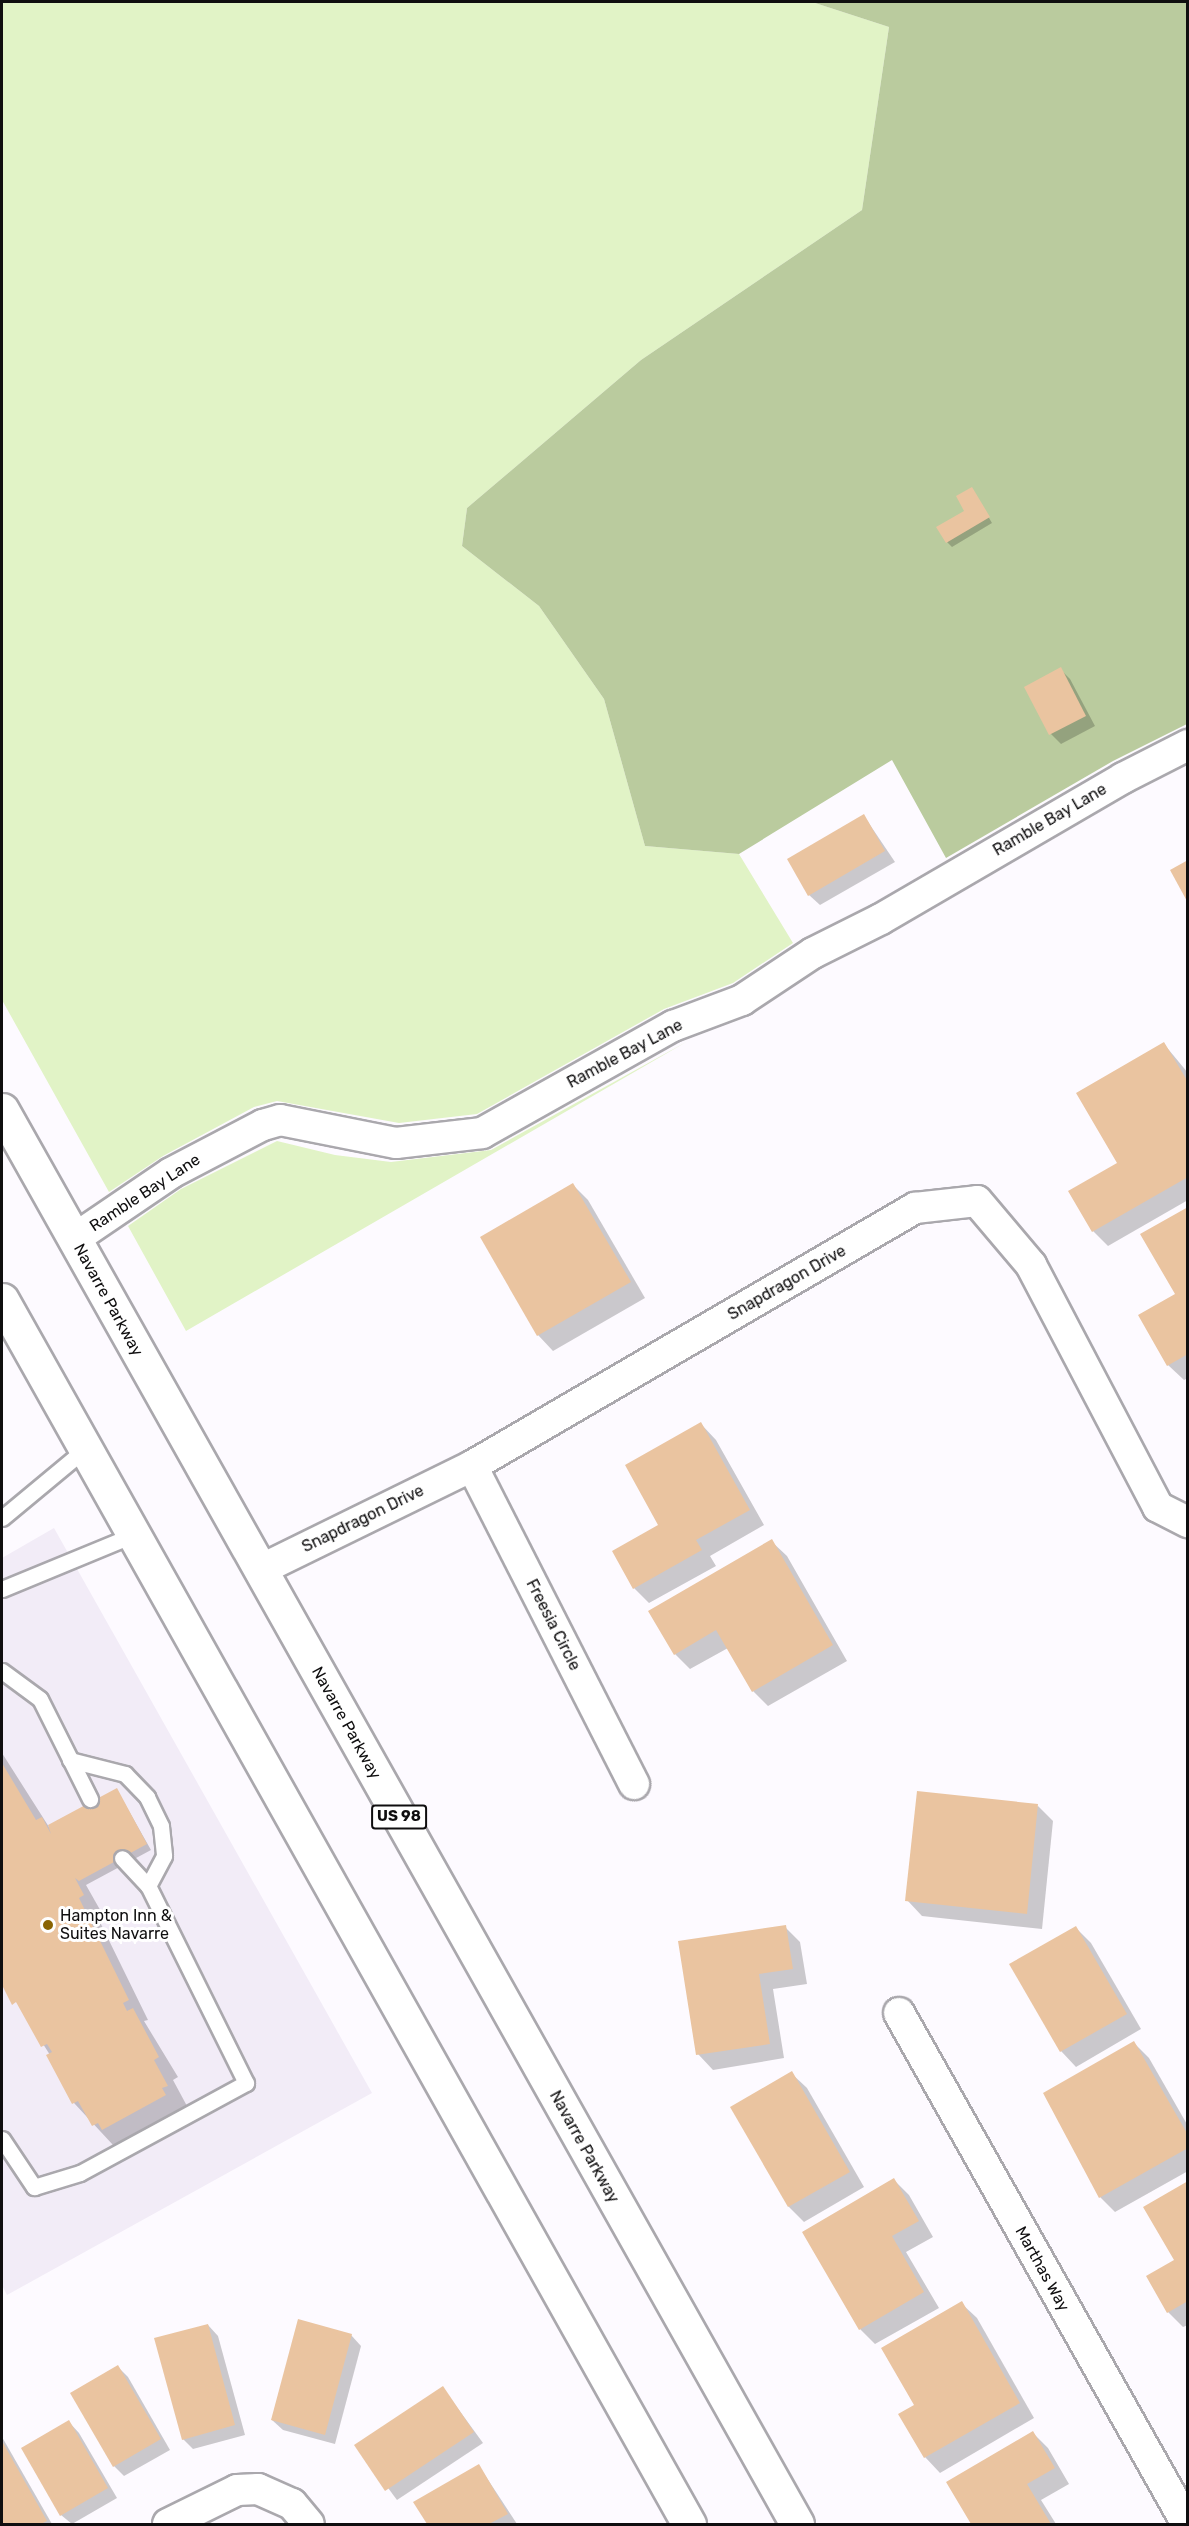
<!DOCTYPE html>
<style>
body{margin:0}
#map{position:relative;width:1189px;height:2526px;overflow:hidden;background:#fdfaff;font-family:Rubik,sans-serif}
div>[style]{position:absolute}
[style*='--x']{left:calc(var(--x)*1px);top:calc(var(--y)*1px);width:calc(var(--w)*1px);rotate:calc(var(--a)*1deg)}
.built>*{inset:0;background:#f2ecf7}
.green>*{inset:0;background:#e1f3c6}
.forest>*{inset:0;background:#bacb9e}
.shadow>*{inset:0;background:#0003}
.building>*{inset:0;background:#eac4a0}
.roads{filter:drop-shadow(2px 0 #aaa8ad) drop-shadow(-2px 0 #aaa8ad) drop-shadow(0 2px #aaa8ad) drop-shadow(0 -2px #aaa8ad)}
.lane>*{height:15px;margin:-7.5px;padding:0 7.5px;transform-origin:7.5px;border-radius:7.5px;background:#fff}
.street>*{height:30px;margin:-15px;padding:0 15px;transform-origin:15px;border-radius:15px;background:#fff}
.highway>*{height:33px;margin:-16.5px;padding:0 16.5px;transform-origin:16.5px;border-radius:16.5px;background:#fff}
.dots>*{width:16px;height:16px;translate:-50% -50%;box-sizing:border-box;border:3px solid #fff;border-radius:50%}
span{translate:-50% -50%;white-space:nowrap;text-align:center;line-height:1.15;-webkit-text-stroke:6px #fff;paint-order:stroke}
.shield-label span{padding:2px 4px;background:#fff;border:2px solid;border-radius:4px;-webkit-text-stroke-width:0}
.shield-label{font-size:15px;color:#0f0e0f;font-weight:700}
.street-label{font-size:16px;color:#0f0e0f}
.poi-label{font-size:16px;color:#0f0e0f}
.left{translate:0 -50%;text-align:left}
.frame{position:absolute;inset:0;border:3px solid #0f0e0f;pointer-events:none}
</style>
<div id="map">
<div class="built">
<div style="clip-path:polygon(54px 1528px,372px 2093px,7px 2295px,2px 2285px,2px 1558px)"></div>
</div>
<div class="green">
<div style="clip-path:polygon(2px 2px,812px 2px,889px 27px,862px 210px,641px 360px,467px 508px,462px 546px,539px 606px,604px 699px,645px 846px,739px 854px,793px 943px,733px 983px,664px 1009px,477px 1114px,399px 1123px,277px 1101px,254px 1107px,163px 1156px,109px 1192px,2px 1000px)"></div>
<div style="clip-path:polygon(688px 1041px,186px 1331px,128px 1226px,181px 1189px,277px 1141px,335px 1155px,391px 1162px,491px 1150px)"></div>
</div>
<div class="forest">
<div style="clip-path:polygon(812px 2px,1187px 2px,1187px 724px,1113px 761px,946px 858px,892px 760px,739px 854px,645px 846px,604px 699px,539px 606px,462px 546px,467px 508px,641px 360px,862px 210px,889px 27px)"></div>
</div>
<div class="shadow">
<div style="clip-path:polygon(972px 489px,992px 523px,952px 547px,947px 542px,966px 511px)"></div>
<div style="clip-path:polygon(1060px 669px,1070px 679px,1095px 726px,1061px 744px,1051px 734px,1026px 688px)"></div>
<div style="clip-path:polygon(864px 816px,895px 862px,820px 905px,809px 895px)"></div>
<div style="clip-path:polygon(1164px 1044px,1188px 1073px,1188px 1200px,1108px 1246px,1093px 1231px)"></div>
<div style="clip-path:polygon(573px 1185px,588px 1200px,645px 1298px,553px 1351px,538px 1335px,482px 1238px)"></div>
<div style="clip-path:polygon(1188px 1209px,1188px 1378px,1184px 1380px,1168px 1365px)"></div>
<div style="clip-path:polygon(701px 1424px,716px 1440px,764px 1525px,710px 1556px,716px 1566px,649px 1603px,634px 1588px)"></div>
<div style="clip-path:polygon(771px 1541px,787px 1556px,847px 1661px,768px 1706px,753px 1691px,728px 1648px,690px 1669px,675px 1654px)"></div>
<div style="clip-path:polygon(2px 1753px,49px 1827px,117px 1790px,151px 1850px,86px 1885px,103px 1915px,98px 1918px,148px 2020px,144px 2021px,178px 2077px,173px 2080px,187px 2106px,181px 2108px,184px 2115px,123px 2149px,117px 2143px,113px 2145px,74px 2103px,50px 2055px,2px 1979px)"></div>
<div style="clip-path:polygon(1038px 1806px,1053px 1821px,1042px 1929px,922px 1916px,907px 1900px)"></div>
<div style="clip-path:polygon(785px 1927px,800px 1942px,807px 1984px,773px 1989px,784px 2058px,713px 2070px,698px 2054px)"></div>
<div style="clip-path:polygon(1076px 1928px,1091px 1943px,1141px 2029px,1076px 2067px,1061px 2051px)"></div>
<div style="clip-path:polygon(1134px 2043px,1149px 2058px,1188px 2126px,1188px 2171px,1115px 2212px,1100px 2197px)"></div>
<div style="clip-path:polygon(791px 2073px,807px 2088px,864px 2187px,804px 2222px,789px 2207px,732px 2107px)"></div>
<div style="clip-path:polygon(894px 2180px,909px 2195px,933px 2237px,906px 2252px,939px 2308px,875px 2344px,860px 2329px)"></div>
<div style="clip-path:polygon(1188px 2182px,1188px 2325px,1183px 2327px,1168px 2312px)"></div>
<div style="clip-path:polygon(961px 2303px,977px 2318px,1034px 2418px,940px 2473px,925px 2457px,916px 2406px)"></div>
<div style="clip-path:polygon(208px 2325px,218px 2336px,245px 2435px,193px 2449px,183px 2439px)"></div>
<div style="clip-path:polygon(351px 2335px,361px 2346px,335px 2444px,283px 2430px,272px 2420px)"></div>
<div style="clip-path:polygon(118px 2367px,128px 2377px,170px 2450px,124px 2476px,114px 2466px)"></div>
<div style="clip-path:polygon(443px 2388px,483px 2443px,397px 2500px,356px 2445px)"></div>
<div style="clip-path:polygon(69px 2422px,79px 2433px,117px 2498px,72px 2524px,61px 2515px)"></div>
<div style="clip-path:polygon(1033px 2433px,1048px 2448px,1069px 2484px,1041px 2500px,1056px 2524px,973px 2524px,948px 2482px)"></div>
<div style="clip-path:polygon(2px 2437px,52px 2524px,2px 2524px)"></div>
<div style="clip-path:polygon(479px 2466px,517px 2524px,428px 2524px,415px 2502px)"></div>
</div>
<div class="building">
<div style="clip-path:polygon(972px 487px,990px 517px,946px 543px,936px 527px,964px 511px,956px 496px)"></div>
<div style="clip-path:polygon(1061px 667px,1086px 716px,1049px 735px,1024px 687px)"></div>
<div style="clip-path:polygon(864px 814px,885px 851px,808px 896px,787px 859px)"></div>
<div style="clip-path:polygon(1188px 860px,1188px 903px,1170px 870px)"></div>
<div style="clip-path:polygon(1164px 1042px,1188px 1082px,1188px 1177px,1092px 1232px,1068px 1191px,1117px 1163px,1076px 1093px)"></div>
<div style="clip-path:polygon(573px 1183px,631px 1282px,537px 1336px,480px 1237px)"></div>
<div style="clip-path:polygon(1188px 1207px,1188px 1354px,1167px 1366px,1138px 1315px,1175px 1294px,1140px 1234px)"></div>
<div style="clip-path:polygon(701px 1422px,750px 1510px,696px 1540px,702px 1550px,633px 1589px,612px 1551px,658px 1525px,625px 1465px)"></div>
<div style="clip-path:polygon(772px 1539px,833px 1645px,752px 1692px,716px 1630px,674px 1655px,648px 1611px)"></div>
<div style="clip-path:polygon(2px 1763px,36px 1820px,42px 1817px,51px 1834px,48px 1825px,117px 1788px,147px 1844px,79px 1881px,75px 1878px,84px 1895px,79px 1898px,129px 2000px,123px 2003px,127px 2011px,133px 2008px,159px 2057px,154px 2060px,168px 2086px,162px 2088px,166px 2095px,102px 2130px,98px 2123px,92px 2126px,78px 2101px,72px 2104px,46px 2055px,52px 2052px,47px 2044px,41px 2047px,16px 2002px,12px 2005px,2px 1985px)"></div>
<div style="clip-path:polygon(917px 1791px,1038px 1804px,1027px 1914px,905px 1901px)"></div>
<div style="clip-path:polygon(786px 1925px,793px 1969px,759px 1974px,770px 2044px,696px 2055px,678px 1941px)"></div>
<div style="clip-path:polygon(1076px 1926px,1127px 2014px,1060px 2052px,1009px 1964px)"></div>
<div style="clip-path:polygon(1134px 2041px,1188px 2135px,1188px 2148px,1099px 2198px,1043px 2093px)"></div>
<div style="clip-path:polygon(792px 2071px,850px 2172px,788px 2207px,730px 2107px)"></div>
<div style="clip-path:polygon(894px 2178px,919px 2221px,892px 2236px,924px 2292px,859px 2330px,802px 2232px)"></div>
<div style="clip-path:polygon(1188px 2181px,1188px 2301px,1167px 2313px,1146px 2276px,1174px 2260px,1143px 2207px)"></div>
<div style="clip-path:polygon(962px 2301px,1020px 2403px,924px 2458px,898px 2414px,914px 2405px,881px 2348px)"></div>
<div style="clip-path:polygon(298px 2319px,352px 2334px,325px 2435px,271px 2420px)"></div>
<div style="clip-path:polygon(208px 2324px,235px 2425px,182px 2440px,154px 2338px)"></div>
<div style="clip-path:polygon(118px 2365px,161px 2439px,113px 2467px,70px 2393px)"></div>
<div style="clip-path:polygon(443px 2386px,474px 2432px,385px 2491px,354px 2445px)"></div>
<div style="clip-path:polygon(69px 2420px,108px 2488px,60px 2516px,21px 2448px)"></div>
<div style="clip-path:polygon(1033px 2431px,1055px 2468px,1027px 2484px,1051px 2524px,971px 2524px,946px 2482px)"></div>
<div style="clip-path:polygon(2px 2441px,47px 2521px,41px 2524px,2px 2524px)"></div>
<div style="clip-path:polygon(479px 2464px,508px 2514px,489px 2524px,427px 2524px,413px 2502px)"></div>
</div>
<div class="roads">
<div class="lane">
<div style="--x:2;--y:1518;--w:108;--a:-39.7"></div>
<div style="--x:2;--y:1589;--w:142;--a:-22.4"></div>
<div style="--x:2;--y:1671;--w:47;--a:36.4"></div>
<div style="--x:40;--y:1699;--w:112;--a:63.4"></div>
<div style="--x:70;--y:1760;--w:57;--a:14.3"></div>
<div style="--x:125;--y:1774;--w:32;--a:46"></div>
<div style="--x:147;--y:1797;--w:32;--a:64"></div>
<div style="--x:161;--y:1826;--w:30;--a:84"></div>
<div style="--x:164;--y:1856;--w:34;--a:118"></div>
<div style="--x:2;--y:2139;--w:58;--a:56.3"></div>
<div style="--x:34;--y:2187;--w:48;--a:-16.9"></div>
<div style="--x:80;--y:2173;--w:189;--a:-28.5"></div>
<div style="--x:246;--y:2083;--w:220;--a:-116.4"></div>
<div style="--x:148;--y:1886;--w:38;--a:-133"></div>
</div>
<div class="street">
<div style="--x:74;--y:1239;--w:117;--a:-34.2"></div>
<div style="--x:171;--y:1173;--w:104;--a:-27.6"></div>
<div style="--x:263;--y:1125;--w:18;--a:-16"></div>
<div style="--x:280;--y:1120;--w:118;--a:11.2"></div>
<div style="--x:396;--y:1143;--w:87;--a:-6.6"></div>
<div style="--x:482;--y:1133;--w:219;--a:-29.3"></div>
<div style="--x:673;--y:1026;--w:74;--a:-20.6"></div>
<div style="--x:742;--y:1000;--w:85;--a:-33.5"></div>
<div style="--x:813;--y:953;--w:76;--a:-26.6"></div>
<div style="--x:881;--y:919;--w:280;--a:-30.2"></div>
<div style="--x:1123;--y:778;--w:73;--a:-26.9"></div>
<div style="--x:472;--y:1466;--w:357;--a:63"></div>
<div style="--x:260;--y:1570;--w:236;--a:-26.1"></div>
<div style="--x:472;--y:1466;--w:513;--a:-30.22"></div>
<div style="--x:915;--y:1208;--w:62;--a:-6.4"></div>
<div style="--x:977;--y:1201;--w:84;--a:49.8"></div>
<div style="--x:1031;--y:1265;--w:273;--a:62.3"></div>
<div style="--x:1158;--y:1507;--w:34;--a:27"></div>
<div style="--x:899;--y:2013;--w:587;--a:60.59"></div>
<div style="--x:168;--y:2524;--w:77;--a:-26.2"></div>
<div style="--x:237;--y:2490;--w:21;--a:-3"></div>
<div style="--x:258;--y:2489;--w:37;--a:24"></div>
<div style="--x:292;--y:2504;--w:26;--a:50"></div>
</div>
<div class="highway">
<div style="--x:2;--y:1110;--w:1622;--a:60.65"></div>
<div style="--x:2;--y:1300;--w:1404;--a:60.7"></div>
</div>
</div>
<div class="dots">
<div style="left:48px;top:1925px;background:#8a6403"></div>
</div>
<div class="shield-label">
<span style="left:399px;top:1817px">US 98</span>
</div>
<div class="street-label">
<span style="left:1050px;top:820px;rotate:-30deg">Ramble Bay Lane</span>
<span style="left:625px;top:1054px;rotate:-28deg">Ramble Bay Lane</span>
<span style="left:145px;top:1193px;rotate:-33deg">Ramble Bay Lane</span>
<span style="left:787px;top:1283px;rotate:-30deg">Snapdragon Drive</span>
<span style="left:108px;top:1300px;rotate:61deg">Navarre Parkway</span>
<span style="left:363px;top:1519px;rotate:-26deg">Snapdragon Drive</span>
<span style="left:553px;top:1625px;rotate:63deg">Freesia Circle</span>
<span style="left:346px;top:1723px;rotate:61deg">Navarre Parkway</span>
<span style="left:584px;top:2147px;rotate:61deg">Navarre Parkway</span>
<span style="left:1042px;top:2269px;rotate:61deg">Marthas Way</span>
</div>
<div class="poi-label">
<span class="left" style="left:60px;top:1925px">Hampton Inn &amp;<br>Suites Navarre</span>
</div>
<div class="frame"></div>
</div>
